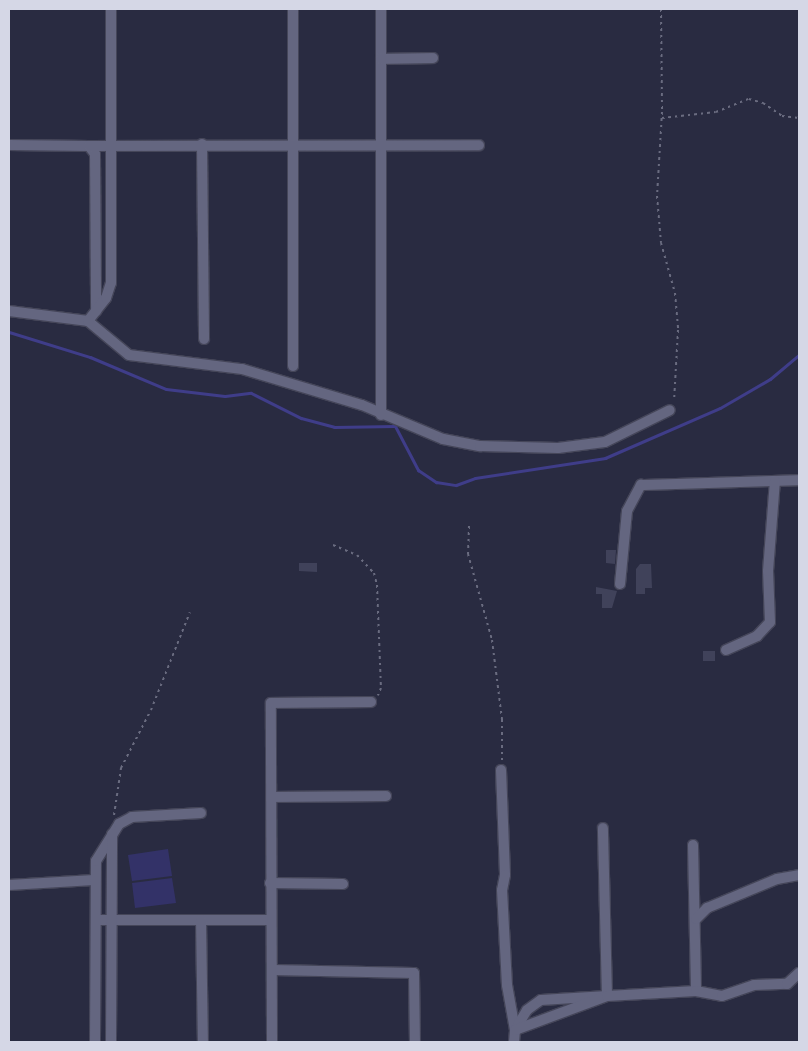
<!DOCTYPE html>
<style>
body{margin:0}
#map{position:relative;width:808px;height:1051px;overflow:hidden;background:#292b41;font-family:"Golos Text",sans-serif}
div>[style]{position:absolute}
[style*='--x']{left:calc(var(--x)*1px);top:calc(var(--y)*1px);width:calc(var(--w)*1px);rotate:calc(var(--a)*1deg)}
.green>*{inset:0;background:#333268}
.stream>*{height:3px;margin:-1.5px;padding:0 1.5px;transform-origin:1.5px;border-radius:1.5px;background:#3f3d89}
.building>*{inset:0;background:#40425a}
.path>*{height:2px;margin-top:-1px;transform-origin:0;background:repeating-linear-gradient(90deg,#6a6c80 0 2.5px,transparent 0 6.5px)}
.roads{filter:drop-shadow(1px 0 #454659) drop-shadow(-1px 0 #454659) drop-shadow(0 1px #454659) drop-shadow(0 -1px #454659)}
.street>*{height:10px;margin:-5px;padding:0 5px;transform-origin:5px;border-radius:5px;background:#646680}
span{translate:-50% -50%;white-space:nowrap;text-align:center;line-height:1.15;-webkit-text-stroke:4px #202137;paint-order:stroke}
.frame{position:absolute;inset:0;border:10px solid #d5d7e6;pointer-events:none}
</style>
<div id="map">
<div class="green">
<div style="clip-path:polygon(168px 849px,172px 876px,132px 881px,128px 855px)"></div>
<div style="clip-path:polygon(172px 878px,176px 903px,135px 908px,132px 883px)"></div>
</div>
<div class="stream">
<div style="--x:9;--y:332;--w:85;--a:17.2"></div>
<div style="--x:90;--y:357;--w:82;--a:22.8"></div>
<div style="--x:166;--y:389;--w:59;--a:6.8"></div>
<div style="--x:225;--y:396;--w:26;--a:-7"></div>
<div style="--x:251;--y:393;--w:56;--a:26.6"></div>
<div style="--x:301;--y:418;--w:34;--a:15"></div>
<div style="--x:334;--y:427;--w:61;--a:-0.9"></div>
<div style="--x:395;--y:426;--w:50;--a:62.4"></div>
<div style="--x:418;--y:470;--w:22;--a:34"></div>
<div style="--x:436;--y:482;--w:20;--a:9"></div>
<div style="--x:456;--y:485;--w:20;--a:-20"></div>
<div style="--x:475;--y:478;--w:132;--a:-8.7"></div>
<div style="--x:605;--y:458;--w:125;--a:-23.5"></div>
<div style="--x:720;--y:408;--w:58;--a:-30.1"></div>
<div style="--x:770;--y:379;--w:38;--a:-40"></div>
</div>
<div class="building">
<div style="clip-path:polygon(606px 550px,616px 550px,615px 564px,606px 563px)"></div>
<div style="clip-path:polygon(299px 563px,317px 563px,317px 572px,299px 571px)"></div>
<div style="clip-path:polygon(640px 564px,651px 564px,652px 588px,645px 588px,645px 594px,636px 594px,636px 569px)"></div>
<div style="clip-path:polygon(596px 587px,617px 591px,612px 608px,602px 608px,602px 594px,596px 594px)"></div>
<div style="clip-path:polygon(703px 651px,715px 651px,715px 661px,703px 661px)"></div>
</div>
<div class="path">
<div style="--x:661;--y:9;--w:103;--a:89.4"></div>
<div style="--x:662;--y:112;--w:84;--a:93.4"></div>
<div style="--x:657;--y:196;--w:47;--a:85.1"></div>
<div style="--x:661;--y:243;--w:52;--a:74.4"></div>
<div style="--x:675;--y:293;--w:37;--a:85"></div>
<div style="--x:678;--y:330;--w:71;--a:93.2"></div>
<div style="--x:662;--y:118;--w:54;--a:-6.3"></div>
<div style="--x:716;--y:112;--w:35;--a:-22"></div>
<div style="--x:749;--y:99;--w:15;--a:16"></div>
<div style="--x:763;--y:103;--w:23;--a:34"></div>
<div style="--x:782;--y:116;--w:17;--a:7"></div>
<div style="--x:469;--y:526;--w:28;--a:92"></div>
<div style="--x:468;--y:554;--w:89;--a:74.4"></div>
<div style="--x:492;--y:640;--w:80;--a:82.8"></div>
<div style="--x:502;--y:719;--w:41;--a:90"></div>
<div style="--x:333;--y:545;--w:26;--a:23"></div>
<div style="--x:357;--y:555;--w:25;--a:47"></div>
<div style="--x:374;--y:573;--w:12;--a:76"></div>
<div style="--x:377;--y:585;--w:103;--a:87.8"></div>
<div style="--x:381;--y:688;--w:8;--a:113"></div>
<div style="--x:114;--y:815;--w:48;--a:-81.5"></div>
<div style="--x:121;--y:768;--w:65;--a:-62.7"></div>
<div style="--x:151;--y:710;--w:105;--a:-68.3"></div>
</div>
<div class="roads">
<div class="street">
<div style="--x:293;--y:9;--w:357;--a:90"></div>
<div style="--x:381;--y:59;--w:50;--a:-90"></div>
<div style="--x:202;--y:144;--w:195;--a:89.4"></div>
<div style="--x:9;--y:145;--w:80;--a:0.7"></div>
<div style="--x:89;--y:146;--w:10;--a:53"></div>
<div style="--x:95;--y:154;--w:157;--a:89.6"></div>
<div style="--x:89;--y:146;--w:390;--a:-0.1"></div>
<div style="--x:9;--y:311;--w:80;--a:7.2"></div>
<div style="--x:88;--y:321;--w:53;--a:39.7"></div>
<div style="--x:129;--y:355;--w:114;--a:7.1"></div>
<div style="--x:242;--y:369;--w:125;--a:16.7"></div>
<div style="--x:362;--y:405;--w:88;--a:22.8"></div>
<div style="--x:443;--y:439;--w:38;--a:11"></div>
<div style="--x:480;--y:446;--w:78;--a:1.5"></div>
<div style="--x:558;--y:448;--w:47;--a:-7.3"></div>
<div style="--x:605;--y:442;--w:72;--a:-26.2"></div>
<div style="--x:88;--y:321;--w:29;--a:-52"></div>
<div style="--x:106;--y:298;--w:16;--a:-72"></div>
<div style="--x:111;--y:283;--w:274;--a:-90"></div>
<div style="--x:381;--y:415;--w:356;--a:-90"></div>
<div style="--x:381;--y:59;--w:52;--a:-1.1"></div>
<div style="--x:620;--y:584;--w:73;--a:-84.5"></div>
<div style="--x:627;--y:511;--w:30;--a:-62"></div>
<div style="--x:641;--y:485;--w:158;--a:-1.8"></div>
<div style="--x:726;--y:650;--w:34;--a:-24"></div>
<div style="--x:757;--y:636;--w:19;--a:-47"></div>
<div style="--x:770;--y:622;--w:51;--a:-92.2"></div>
<div style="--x:768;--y:571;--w:90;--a:-85.6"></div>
<div style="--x:501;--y:770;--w:105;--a:87.8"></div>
<div style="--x:505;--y:875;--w:15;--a:101"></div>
<div style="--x:502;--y:890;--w:95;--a:87"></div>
<div style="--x:507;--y:985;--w:46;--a:79.9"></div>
<div style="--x:274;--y:797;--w:112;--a:-0.5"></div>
<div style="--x:693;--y:845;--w:146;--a:88.8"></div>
<div style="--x:270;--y:883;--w:73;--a:0.8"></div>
<div style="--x:9;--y:885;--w:85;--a:-3.4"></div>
<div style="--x:696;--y:919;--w:16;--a:-45"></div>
<div style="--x:707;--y:908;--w:76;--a:-22.5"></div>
<div style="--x:777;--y:879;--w:22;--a:-10"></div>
<div style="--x:96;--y:920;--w:175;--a:0"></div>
<div style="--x:201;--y:920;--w:122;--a:89.1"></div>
<div style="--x:273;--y:970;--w:141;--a:1.2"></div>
<div style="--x:414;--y:973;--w:69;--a:89.2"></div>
<div style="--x:515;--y:1030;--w:23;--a:-59"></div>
<div style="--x:527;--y:1010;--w:17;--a:-36"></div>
<div style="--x:541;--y:1000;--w:66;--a:-3.5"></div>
<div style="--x:607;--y:996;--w:168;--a:-91.4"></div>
<div style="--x:95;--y:1042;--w:181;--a:-89.7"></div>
<div style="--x:96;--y:861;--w:44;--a:-58.1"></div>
<div style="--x:119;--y:824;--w:15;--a:-28"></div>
<div style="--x:132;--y:817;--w:69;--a:-3.3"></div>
<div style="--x:111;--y:1042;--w:208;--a:-89.7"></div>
<div style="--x:272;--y:1042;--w:339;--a:-90.2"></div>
<div style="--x:271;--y:703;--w:100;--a:-0.6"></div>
<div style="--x:514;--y:1042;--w:12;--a:-85"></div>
<div style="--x:515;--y:1030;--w:98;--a:-20.3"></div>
<div style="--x:607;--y:996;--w:89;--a:-3.2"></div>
<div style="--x:696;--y:991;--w:26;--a:11"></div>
<div style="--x:722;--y:996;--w:34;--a:-19"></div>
<div style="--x:754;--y:985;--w:33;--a:-2"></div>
<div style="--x:787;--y:984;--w:16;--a:-43"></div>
</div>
</div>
<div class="frame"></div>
</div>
